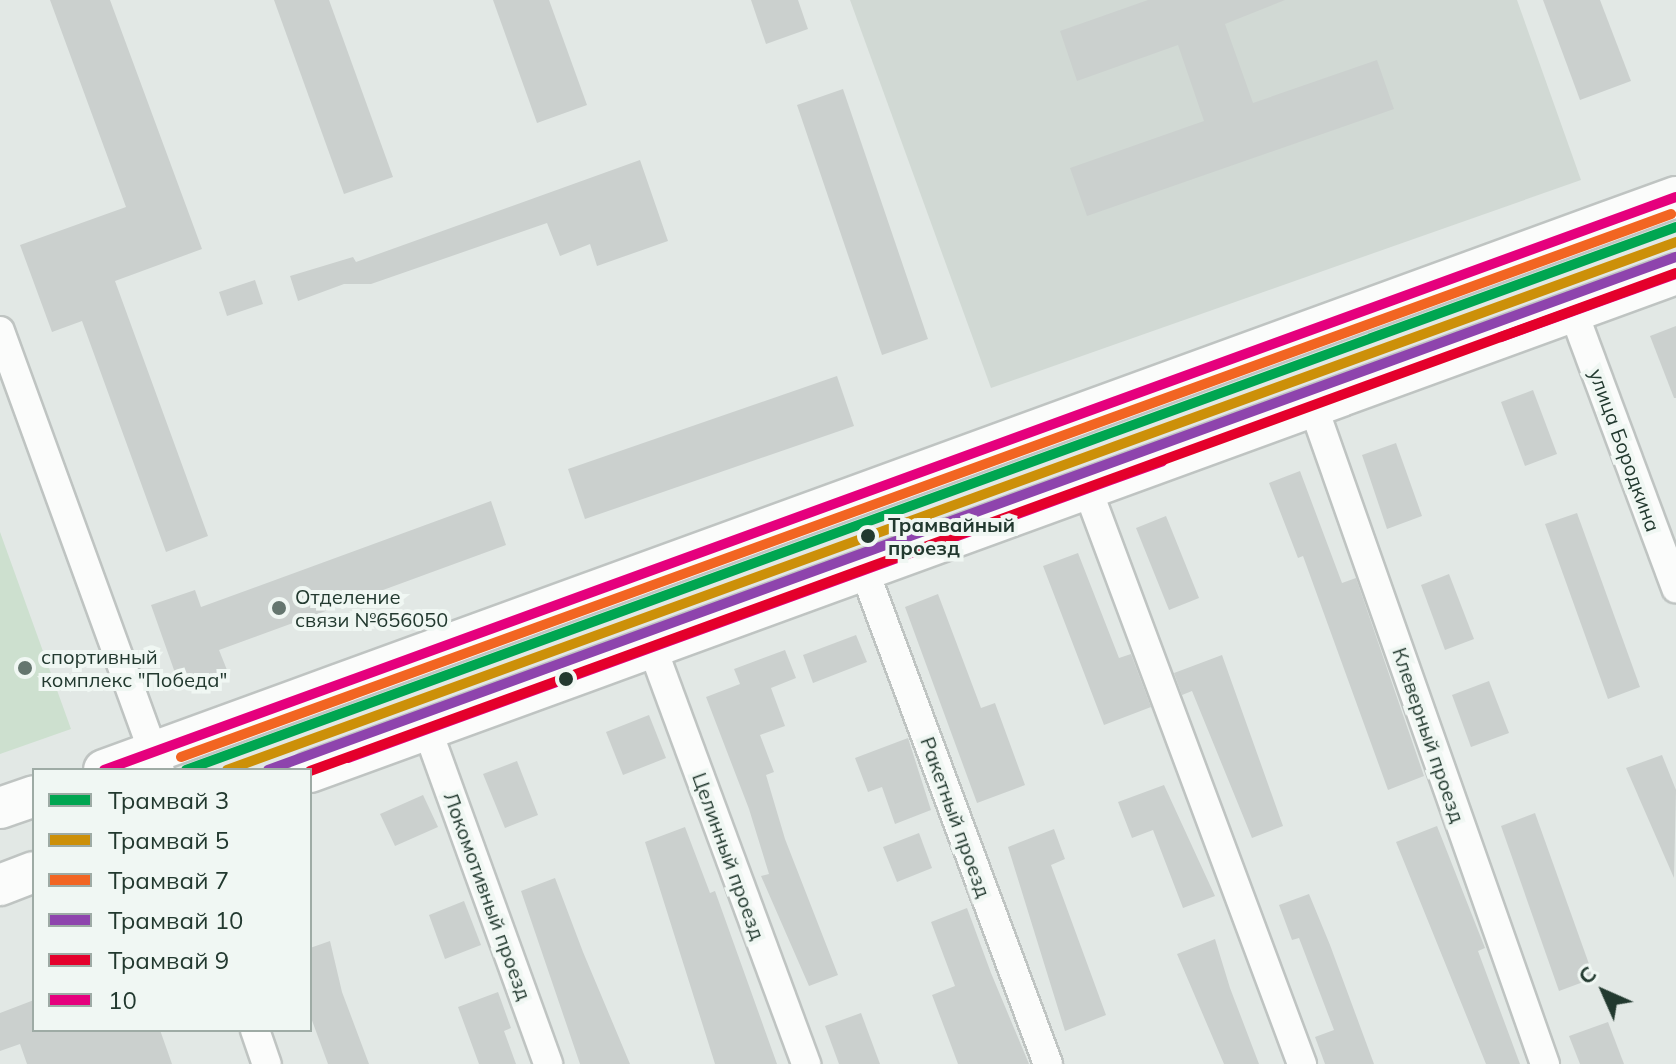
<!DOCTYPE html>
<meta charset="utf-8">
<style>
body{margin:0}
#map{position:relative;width:1676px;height:1064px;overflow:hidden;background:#e2e8e5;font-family:Mulish,sans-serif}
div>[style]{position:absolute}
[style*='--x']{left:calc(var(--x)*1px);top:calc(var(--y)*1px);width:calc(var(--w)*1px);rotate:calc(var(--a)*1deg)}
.built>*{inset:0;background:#d1d9d4}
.green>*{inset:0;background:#cde0cf}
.building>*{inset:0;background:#cbd0ce}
.roads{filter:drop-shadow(2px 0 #bfc4c2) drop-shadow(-2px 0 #bfc4c2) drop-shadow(0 2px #bfc4c2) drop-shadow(0 -2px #bfc4c2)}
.minor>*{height:28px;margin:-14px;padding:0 14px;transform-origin:14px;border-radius:14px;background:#fbfcfb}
.secondary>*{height:40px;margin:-20px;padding:0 20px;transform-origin:20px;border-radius:20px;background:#fbfcfb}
.bus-1>*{height:10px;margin:-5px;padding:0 5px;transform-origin:5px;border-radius:5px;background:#e5007d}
.tram-1>*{height:10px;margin:-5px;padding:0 5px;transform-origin:5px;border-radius:5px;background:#00a651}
.tram-2>*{height:10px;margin:-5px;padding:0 5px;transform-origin:5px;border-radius:5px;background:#cc9009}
.tram-3>*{height:10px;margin:-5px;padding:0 5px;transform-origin:5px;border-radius:5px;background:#f26522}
.tram-4>*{height:10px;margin:-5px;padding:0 5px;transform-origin:5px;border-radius:5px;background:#8e44ad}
.tram-5>*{height:10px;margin:-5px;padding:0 5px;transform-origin:5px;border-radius:5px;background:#e4002b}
.dots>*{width:22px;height:22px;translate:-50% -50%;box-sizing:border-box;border:4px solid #f0f7f3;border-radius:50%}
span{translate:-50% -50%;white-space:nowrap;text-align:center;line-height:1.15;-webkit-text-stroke:8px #f0f7f3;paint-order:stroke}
.street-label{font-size:20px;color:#22392f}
.stop-label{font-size:20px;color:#22392f;font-weight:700}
.left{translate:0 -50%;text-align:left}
.poi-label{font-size:20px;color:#22392f}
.legend{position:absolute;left:32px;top:768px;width:280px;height:264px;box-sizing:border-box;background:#f0f7f3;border:2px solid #9eaba5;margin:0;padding:10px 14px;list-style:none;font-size:24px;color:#22392f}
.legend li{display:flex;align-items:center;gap:16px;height:40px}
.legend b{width:40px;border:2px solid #9eaba5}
.north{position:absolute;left:1564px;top:952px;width:80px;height:80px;-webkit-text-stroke:6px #f0f7f3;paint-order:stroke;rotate:315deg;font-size:22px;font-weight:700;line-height:32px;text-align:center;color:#22392f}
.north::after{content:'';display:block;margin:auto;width:28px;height:36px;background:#22392f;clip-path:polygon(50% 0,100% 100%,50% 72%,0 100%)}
</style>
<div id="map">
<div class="built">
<div style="clip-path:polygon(850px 0,1517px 0,1581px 180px,991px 388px)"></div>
</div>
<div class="green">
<div style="clip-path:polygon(0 532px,71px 729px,0 754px)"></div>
</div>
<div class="building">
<div style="clip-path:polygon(50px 0,110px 0,202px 249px,115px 281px,208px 536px,166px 552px,82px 321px,52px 332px,20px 245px,126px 207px)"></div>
<div style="clip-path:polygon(274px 0,329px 0,393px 177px,344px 194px)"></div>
<div style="clip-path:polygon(493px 0,549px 0,587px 105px,537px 123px)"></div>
<div style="clip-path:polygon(751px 0,798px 0,808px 29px,766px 44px)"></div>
<div style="clip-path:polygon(1148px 0,1285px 0,1225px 24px,1253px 103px,1377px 60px,1394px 109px,1087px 216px,1070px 168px,1204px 121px,1178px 45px,1077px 81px,1060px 31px)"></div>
<div style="clip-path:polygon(1543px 0,1600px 0,1631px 81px,1580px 100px)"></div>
<div style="clip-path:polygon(843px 89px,928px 339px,882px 355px,797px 105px)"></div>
<div style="clip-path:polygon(640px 160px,668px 241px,597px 266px,590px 244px,560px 256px,547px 223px,371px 284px,344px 284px,298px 301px,290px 276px,353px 257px,356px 262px)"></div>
<div style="clip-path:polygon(255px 280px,263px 304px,227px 316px,219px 292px)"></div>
<div style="clip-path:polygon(1676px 326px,1676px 398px,1674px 398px,1650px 336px)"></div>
<div style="clip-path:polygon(837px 376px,854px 426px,585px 519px,568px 469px)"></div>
<div style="clip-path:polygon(1533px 390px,1557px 454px,1525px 466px,1501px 402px)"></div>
<div style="clip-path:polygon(1396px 443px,1422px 516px,1387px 529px,1362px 455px)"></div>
<div style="clip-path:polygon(1300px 471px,1342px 583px,1356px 578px,1424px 776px,1388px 790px,1303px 556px,1298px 558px,1269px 483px)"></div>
<div style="clip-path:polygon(491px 501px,506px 545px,219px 650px,227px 670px,180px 687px,151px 605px,195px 590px,201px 607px)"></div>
<div style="clip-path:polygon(1577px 513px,1640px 687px,1608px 699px,1545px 524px)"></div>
<div style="clip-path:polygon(1166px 516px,1199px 598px,1169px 610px,1136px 528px)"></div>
<div style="clip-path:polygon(1078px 553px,1119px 658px,1131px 654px,1151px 707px,1104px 725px,1043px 566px)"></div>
<div style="clip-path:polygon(1449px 574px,1474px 639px,1445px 650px,1421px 585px)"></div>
<div style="clip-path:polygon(938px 594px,981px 708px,995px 703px,1025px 785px,977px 803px,905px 607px)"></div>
<div style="clip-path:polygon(856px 635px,867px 662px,813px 683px,803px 655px)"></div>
<div style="clip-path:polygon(785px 650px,796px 678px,771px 688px,785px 726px,760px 735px,774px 772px,766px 775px,785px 839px,838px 975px,809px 986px,761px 876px,769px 874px,749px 809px,706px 697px,740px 684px,734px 669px)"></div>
<div style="clip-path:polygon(1222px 655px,1283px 826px,1252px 838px,1192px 691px,1182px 695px,1174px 673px)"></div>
<div style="clip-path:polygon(1489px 681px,1509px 733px,1471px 747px,1452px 695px)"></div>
<div style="clip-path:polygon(649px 715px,666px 758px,623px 775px,606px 732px)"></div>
<div style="clip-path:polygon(908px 738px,931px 810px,895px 824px,882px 787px,868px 792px,855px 758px)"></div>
<div style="clip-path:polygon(1662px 755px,1676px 790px,1674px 878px,1626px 768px)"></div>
<div style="clip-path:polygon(517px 761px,538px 815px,505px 828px,483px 774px)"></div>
<div style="clip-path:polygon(1164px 785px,1215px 896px,1183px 908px,1153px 830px,1132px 838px,1118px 802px)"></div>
<div style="clip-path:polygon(423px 795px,438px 827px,395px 846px,380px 814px)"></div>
<div style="clip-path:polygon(1535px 813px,1594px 978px,1559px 991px,1501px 826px)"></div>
<div style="clip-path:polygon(1437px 826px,1485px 948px,1478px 951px,1520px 1064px,1486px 1064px,1396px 842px)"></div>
<div style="clip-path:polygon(685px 827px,710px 893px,715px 891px,777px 1064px,715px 1064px,645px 842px)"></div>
<div style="clip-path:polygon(1054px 829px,1065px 859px,1051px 865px,1106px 1015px,1065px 1031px,1008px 847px)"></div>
<div style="clip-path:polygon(919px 833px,932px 868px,897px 882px,883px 847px)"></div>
<div style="clip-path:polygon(555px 878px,583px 952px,630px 1064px,580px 1064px,521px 891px)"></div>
<div style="clip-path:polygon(1309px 894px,1330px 945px,1374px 1064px,1325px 1064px,1315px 1037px,1334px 1030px,1299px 938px,1292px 940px,1279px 905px)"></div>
<div style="clip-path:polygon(464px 901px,481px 945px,445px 959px,429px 915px)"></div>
<div style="clip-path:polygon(967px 908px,991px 973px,1029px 1064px,958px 1064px,932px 995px,955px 986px,931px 922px)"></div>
<div style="clip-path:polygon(1215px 939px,1230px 988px,1259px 1064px,1224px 1064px,1177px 954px)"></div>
<div style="clip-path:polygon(330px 941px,342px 992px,369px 1064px,328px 1064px,310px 1015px,310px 948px)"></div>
<div style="clip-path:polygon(498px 992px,511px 1028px,504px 1031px,516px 1064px,479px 1064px,458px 1007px)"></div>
<div style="clip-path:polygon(34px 1000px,34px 1030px,160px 1030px,172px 1064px,27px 1064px,20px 1044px,0 1051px,0 1013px)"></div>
<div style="clip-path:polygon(861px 1013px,880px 1064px,839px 1064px,825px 1026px)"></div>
<div style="clip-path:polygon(1608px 1022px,1624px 1064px,1580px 1064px,1569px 1036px)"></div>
</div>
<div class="roads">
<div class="minor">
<div style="--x:1573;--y:311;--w:296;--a:69.6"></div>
<div style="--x:0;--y:331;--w:467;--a:70"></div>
<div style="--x:1313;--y:406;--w:698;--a:70.58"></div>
<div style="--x:1087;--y:488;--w:615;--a:69.53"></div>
<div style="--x:864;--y:570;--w:527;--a:69.57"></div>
<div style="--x:652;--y:647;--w:445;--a:69.7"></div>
<div style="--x:427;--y:729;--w:356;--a:70.1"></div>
<div style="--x:255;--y:1030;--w:36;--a:71"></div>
</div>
<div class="secondary">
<div style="--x:104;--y:770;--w:1673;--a:-20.03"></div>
<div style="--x:310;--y:772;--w:1454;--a:-20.03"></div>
<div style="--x:0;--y:808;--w:36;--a:-19"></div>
<div style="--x:0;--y:885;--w:36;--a:-21"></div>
</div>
</div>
<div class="bus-1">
<div style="--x:1501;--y:337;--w:186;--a:-19.8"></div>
<div style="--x:348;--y:758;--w:867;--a:-20.02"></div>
<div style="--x:104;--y:770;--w:1673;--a:-20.03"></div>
</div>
<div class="tram-1">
<div style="--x:186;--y:770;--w:1586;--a:-20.02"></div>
</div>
<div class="tram-2">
<div style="--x:227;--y:770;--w:1542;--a:-20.02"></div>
</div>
<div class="tram-3">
<div style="--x:181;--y:757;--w:1586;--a:-20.02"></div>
</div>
<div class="tram-4">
<div style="--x:268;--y:770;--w:1499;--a:-20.02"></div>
</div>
<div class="tram-5">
<div style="--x:310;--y:771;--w:1454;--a:-20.03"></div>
</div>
<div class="dots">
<div style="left:868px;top:536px;background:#22392f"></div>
<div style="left:279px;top:608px;background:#65766f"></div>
<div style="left:25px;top:668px;background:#65766f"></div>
<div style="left:566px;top:679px;background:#22392f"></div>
</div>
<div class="street-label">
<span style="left:1625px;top:450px;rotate:70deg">улица Бородкина</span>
<span style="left:1429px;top:735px;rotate:71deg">Клеверный проезд</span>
<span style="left:956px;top:817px;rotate:70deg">Ракетный проезд</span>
<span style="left:729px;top:856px;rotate:70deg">Целинный проезд</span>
<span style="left:488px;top:896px;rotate:70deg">Локомотивный проезд</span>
</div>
<div class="stop-label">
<span class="left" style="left:888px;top:536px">Трамвайный<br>проезд</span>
</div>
<div class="poi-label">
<span class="left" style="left:295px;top:608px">Отделение<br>связи №656050</span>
<span class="left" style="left:41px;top:668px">спортивный<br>комплекс "Победа"</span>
</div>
<ul class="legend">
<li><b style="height:10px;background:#00a651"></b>Трамвай 3</li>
<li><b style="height:10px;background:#cc9009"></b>Трамвай 5</li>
<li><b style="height:10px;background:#f26522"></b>Трамвай 7</li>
<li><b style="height:10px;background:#8e44ad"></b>Трамвай 10</li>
<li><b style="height:10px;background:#e4002b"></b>Трамвай 9</li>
<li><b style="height:10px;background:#e5007d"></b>10</li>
</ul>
<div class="north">С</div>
</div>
